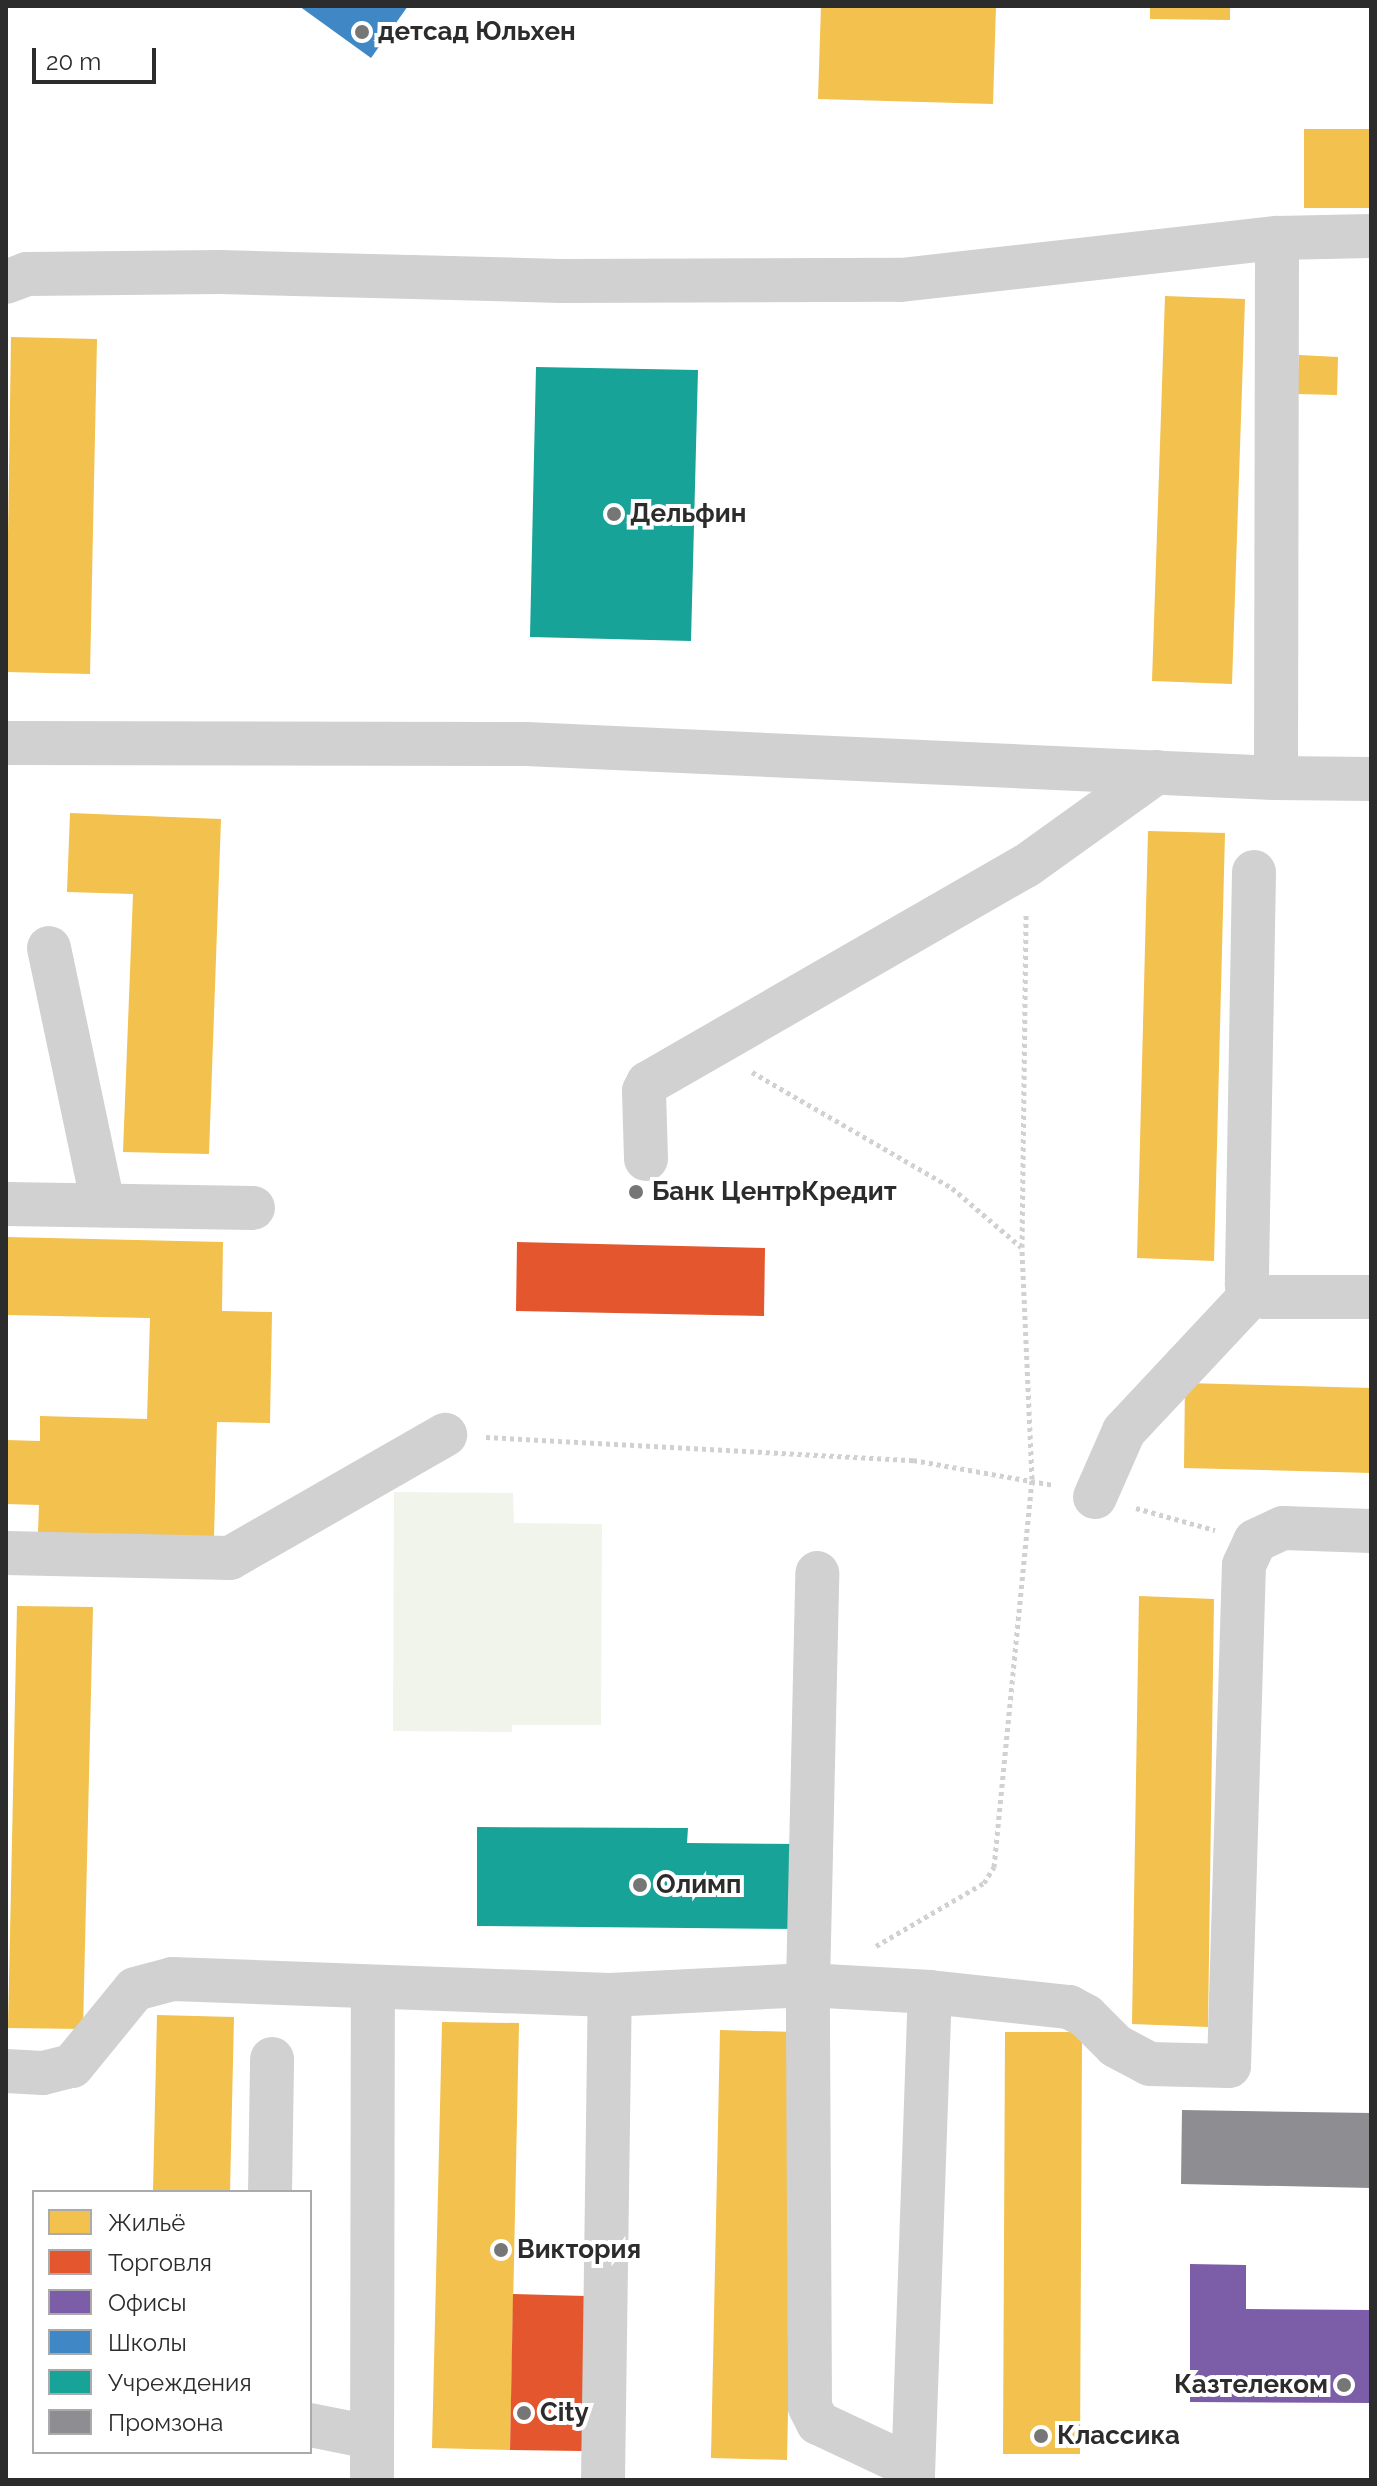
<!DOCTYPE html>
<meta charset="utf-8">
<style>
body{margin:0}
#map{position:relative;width:1377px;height:2486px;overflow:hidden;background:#fff;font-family:Raleway,sans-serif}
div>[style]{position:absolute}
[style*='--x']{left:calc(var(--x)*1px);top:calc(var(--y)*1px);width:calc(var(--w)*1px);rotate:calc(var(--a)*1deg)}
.green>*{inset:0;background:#f1f4ea}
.homes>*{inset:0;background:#f2c14e}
.shops>*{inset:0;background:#e4572e}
.offices>*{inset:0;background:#7b5ea7}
.schools>*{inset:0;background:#3f88c5}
.public>*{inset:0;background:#17a398}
.industry>*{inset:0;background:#8d8d92}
.path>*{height:5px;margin-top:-2.5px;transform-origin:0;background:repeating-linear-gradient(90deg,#d1d1d1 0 4px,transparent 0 8px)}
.minor>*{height:44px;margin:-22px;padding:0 22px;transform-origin:22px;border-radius:22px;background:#d1d1d1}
.dots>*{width:22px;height:22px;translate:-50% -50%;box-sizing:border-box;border:4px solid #fff;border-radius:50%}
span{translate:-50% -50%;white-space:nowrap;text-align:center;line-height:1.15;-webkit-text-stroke:8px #fff;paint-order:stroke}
.poi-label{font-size:26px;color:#2c2c2c;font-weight:700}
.left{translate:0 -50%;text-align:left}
.right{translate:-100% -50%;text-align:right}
.frame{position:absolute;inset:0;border:8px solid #2c2c2c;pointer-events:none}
.legend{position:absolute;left:32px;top:2190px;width:280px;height:264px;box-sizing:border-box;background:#fff;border:2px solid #ababab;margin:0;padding:10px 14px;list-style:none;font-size:24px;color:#2c2c2c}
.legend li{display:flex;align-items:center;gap:16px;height:40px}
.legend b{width:40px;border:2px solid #ababab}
.scale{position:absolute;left:32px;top:48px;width:124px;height:36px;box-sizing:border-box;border:4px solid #2c2c2c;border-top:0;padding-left:10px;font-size:24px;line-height:28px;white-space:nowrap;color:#2c2c2c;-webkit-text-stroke:6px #fff;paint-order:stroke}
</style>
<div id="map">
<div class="green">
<div style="clip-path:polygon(394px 1492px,513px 1493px,514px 1523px,602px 1524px,601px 1725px,512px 1725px,512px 1732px,393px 1731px)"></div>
</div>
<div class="homes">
<div style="clip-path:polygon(821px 6px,996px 6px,993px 104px,818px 99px)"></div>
<div style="clip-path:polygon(1150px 6px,1230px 6px,1230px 20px,1150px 19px)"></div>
<div style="clip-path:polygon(1304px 129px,1371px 129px,1371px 208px,1304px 208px)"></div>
<div style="clip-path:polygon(1165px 296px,1245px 299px,1232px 684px,1152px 681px)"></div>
<div style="clip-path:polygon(11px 337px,97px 339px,90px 674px,6px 672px)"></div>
<div style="clip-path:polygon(1299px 355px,1338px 357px,1337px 395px,1297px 394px)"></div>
<div style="clip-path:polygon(70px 813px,221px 819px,209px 1154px,123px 1152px,133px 894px,67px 892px)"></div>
<div style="clip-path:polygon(1148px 831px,1225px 833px,1214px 1261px,1137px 1258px)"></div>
<div style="clip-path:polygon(6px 1237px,223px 1242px,222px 1311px,272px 1312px,270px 1423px,217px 1422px,214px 1537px,38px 1533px,39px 1505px,6px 1504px,6px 1440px,40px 1441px,40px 1416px,147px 1419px,150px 1318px,6px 1315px)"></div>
<div style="clip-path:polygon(1185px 1383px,1371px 1388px,1371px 1473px,1184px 1468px)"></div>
<div style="clip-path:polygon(1139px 1596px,1214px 1599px,1208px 2027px,1132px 2024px)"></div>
<div style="clip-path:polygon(17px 1606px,93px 1607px,83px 2029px,8px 2028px)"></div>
<div style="clip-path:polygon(157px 2015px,234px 2017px,230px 2192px,153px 2192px)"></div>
<div style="clip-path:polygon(442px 2022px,519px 2023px,510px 2450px,432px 2448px)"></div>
<div style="clip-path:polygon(720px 2030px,796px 2032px,787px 2460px,711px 2458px)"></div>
<div style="clip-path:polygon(1005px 2032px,1082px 2032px,1080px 2454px,1003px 2454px)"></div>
</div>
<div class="shops">
<div style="clip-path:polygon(517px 1242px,765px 1248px,764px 1316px,516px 1311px)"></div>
<div style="clip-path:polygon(513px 2294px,586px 2296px,582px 2451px,510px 2450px)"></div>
</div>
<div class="offices">
<div style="clip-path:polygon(1190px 2264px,1246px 2265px,1246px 2309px,1371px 2310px,1371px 2403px,1190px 2402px)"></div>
</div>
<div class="schools">
<div style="clip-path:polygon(299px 6px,408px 6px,371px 58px)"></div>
</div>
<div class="public">
<div style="clip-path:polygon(536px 367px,698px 370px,691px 641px,530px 637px)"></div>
<div style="clip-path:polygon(477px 1827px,688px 1828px,687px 1843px,803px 1844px,802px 1929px,477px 1926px)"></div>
</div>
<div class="industry">
<div style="clip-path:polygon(1182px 2110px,1371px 2113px,1371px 2188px,1181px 2184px)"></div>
</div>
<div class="path">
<div style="--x:752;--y:1072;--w:231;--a:30.1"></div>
<div style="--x:952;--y:1188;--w:91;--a:40.5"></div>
<div style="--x:486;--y:1437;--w:428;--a:3.1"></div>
<div style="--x:913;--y:1460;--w:142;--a:10.1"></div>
<div style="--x:1136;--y:1508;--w:82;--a:15.6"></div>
<div style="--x:876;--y:1946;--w:125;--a:-30.3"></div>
<div style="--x:984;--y:1883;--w:19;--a:-58"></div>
<div style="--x:994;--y:1867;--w:390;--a:-84.4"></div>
<div style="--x:1032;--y:1479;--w:232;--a:-92.5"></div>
<div style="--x:1022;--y:1247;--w:332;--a:-89.3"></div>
</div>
<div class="minor">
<div style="--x:6;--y:282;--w:22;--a:-21"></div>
<div style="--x:27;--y:274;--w:193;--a:-0.6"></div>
<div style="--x:220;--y:272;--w:341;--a:1.5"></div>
<div style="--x:561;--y:281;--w:340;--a:-0.2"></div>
<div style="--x:901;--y:280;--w:378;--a:-6.4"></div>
<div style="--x:6;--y:743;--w:520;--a:0.11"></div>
<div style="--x:526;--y:744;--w:751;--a:2.6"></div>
<div style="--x:1276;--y:778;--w:95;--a:0.6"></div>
<div style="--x:1276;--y:778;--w:540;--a:-89.89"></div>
<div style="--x:1277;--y:238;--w:94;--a:-1.2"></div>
<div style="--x:1254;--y:872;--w:413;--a:91"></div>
<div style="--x:1247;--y:1285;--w:10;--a:61"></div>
<div style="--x:1252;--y:1294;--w:13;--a:13"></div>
<div style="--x:1265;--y:1297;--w:106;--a:0"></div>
<div style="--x:49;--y:948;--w:263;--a:78.1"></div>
<div style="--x:646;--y:1159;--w:68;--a:-91.7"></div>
<div style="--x:644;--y:1091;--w:9;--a:-63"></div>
<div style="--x:648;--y:1083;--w:436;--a:-29.9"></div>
<div style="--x:1026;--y:866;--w:161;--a:-35.7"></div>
<div style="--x:6;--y:1204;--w:247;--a:0.9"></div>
<div style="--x:1095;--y:1497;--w:72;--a:-66.3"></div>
<div style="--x:1124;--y:1431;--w:187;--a:-46.9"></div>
<div style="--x:6;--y:1553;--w:224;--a:1.3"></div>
<div style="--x:230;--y:1558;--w:248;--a:-29.8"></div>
<div style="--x:6;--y:2071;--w:37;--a:3"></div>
<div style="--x:43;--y:2073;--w:30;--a:-14"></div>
<div style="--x:72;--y:2066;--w:99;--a:-50.7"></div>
<div style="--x:135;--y:1989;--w:38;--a:-15"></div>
<div style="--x:172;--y:1979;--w:438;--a:2.1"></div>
<div style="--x:610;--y:1995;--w:198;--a:-2.9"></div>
<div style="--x:808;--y:1985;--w:412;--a:-88.7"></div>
<div style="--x:270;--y:2192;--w:133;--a:-89.1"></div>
<div style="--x:310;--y:2425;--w:61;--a:11.3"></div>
<div style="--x:913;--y:2475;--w:483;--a:-88"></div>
<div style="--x:372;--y:2480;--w:492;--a:-89.9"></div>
<div style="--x:603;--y:2480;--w:485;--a:-89.2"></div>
<div style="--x:913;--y:2480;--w:5;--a:-90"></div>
<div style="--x:913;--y:2475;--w:24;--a:-138"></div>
<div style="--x:895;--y:2459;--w:85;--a:-154.9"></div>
<div style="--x:818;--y:2423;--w:18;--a:-117"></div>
<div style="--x:810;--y:2407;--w:422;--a:-90.3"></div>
<div style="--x:808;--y:1985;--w:122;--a:3.3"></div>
<div style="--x:930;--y:1992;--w:140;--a:6.2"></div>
<div style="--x:1069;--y:2007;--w:19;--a:28"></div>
<div style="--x:1086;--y:2016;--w:42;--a:45"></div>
<div style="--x:1116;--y:2046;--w:38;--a:28"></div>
<div style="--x:1150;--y:2064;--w:79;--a:1.5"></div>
<div style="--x:1229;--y:2066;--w:501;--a:-88.29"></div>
<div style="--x:1244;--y:1565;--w:26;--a:-65"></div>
<div style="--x:1255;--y:1541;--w:31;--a:-25"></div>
<div style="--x:1283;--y:1528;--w:88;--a:2"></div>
</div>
<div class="dots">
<div style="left:362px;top:32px;background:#767676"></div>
<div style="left:614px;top:514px;background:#767676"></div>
<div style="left:636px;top:1192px;background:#767676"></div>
<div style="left:640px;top:1885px;background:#767676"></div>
<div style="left:501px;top:2250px;background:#767676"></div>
<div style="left:1344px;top:2385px;background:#767676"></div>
<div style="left:524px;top:2413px;background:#767676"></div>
<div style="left:1041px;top:2436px;background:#767676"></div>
</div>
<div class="poi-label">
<span class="left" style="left:378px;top:32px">детсад Юльхен</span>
<span class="left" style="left:630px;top:514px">Дельфин</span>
<span class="left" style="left:652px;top:1192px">Банк ЦентрКредит</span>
<span class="left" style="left:656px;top:1885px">Олимп</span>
<span class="left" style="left:517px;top:2250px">Виктория</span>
<span class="right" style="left:1328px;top:2385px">Казтелеком</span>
<span class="left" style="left:540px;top:2413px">City</span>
<span class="left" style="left:1057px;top:2436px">Классика</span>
</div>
<div class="frame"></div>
<ul class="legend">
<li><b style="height:22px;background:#f2c14e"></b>Жильё</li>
<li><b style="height:22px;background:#e4572e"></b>Торговля</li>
<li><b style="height:22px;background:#7b5ea7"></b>Офисы</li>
<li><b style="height:22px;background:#3f88c5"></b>Школы</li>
<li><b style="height:22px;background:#17a398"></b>Учреждения</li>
<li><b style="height:22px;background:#8d8d92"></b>Промзона</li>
</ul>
<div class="scale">20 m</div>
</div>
